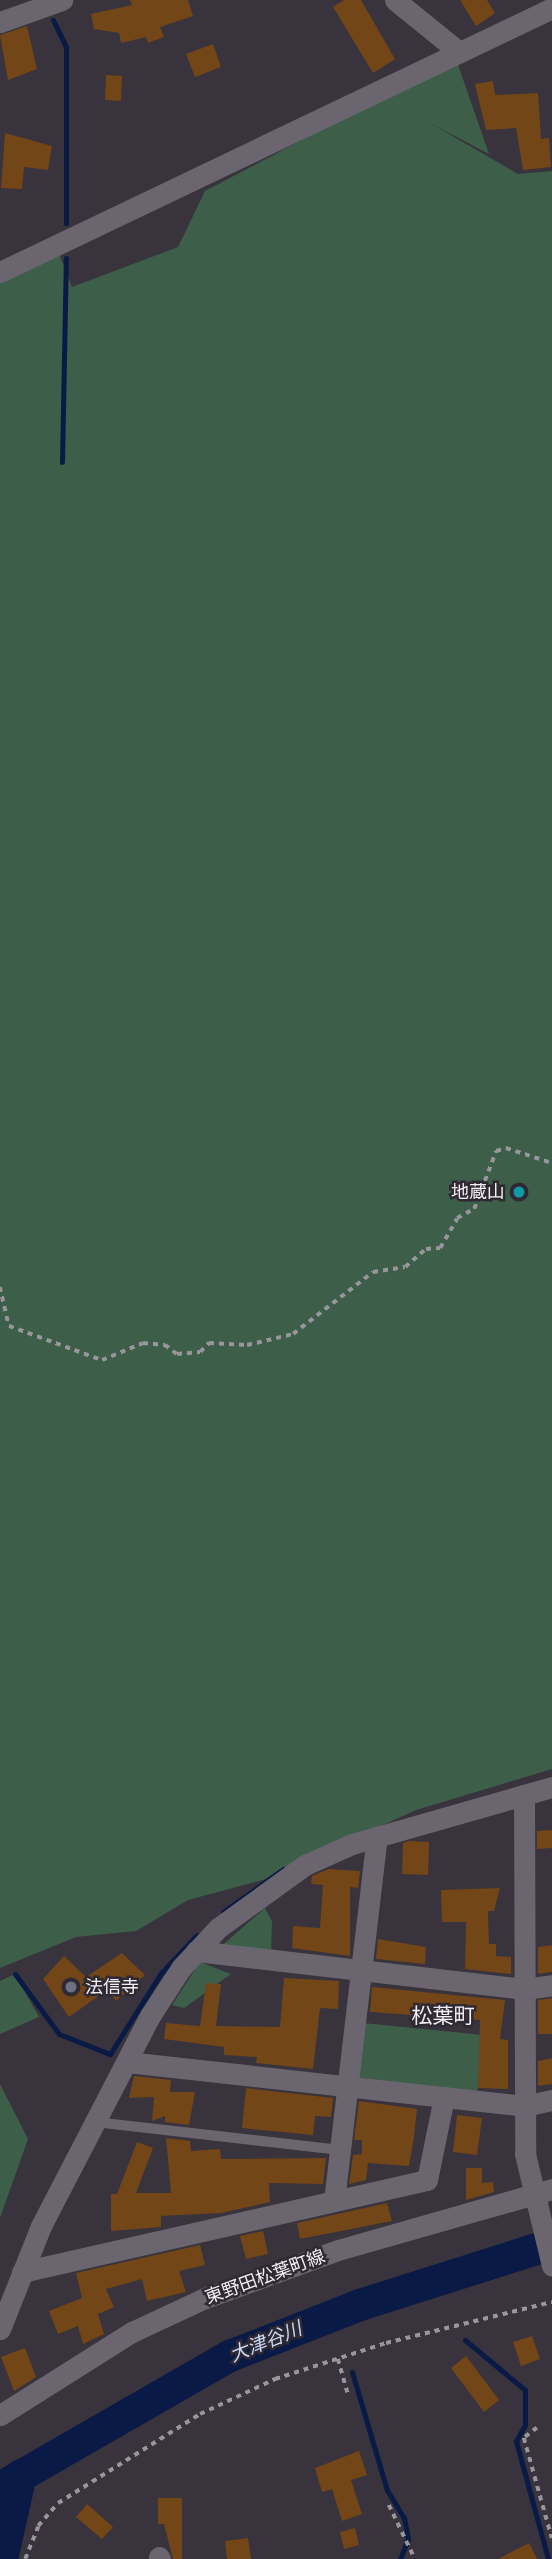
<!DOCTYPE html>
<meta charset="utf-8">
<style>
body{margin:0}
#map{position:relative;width:552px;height:2559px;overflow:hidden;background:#38333c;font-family:Signika,"Noto Sans JP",sans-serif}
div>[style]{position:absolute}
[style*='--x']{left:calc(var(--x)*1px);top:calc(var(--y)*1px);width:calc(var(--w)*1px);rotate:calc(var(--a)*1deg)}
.green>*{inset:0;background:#3d5f4a}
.stream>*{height:5px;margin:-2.5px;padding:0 2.5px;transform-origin:2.5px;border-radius:2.5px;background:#081a45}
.river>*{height:32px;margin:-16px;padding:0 16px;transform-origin:16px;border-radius:16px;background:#081a45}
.building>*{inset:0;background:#724617}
.path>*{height:3.5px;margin-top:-1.75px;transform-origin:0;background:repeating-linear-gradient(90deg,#99959d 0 5px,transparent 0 10px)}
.service>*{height:10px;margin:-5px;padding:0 5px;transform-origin:5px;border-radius:5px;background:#6a656f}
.minor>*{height:21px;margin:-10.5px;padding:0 10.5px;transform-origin:10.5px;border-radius:10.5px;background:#6a656f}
.tertiary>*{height:21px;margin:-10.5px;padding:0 10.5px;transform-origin:10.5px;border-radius:10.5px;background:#6a656f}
.dots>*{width:19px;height:19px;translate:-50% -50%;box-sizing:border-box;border:4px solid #2e2932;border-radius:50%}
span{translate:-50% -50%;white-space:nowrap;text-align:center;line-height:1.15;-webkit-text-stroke:5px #2e2932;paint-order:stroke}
.poi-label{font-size:18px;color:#f1eef4}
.right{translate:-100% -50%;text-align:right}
.left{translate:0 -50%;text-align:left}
.street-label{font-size:18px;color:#f1eef4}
.water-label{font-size:19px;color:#c9d8f7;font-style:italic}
.quarter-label{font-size:21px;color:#f1eef4}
</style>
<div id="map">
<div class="green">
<div style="clip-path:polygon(456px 59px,489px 154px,430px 123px,518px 174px,552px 171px,552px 1769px,416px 1810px,266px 1879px,188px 1900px,136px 1931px,76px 1937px,0 1968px,0 279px,58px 251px,72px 287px,178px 247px,205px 191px)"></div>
<div style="clip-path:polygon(265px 1908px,272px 1921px,271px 1956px,218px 1949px)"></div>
<div style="clip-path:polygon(200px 1962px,231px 1974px,184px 2008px,172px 2005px)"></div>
<div style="clip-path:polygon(15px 1974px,39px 2017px,0 2034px,0 1981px)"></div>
<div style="clip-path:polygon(363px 2023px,483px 2035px,477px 2093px,356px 2077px)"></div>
<div style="clip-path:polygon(0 2084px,28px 2139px,0 2218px)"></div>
</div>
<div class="stream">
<div style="--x:53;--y:20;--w:30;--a:64"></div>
<div style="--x:66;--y:47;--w:176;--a:90"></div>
<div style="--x:62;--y:462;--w:204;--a:-88.9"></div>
<div style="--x:223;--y:1912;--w:74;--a:-35.6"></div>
<div style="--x:15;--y:1974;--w:74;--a:53.7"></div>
<div style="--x:59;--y:2034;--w:55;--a:21.4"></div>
<div style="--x:110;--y:2054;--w:96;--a:-57.8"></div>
<div style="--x:161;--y:1973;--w:52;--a:-46.5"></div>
<div style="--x:465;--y:2340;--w:78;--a:39.8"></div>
<div style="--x:525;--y:2390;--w:35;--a:90"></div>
<div style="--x:525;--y:2425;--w:18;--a:119"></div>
<div style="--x:516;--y:2441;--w:122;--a:74.8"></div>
<div style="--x:352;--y:2372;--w:123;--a:73.5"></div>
<div style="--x:387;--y:2490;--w:33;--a:59"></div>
<div style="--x:404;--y:2518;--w:21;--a:79"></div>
<div style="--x:408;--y:2539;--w:22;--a:112"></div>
</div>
<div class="river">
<div style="--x:0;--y:2488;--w:265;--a:-29.9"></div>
<div style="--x:230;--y:2356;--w:140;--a:-21.4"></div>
<div style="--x:360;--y:2305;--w:201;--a:-17.6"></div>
<div style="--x:2;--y:2559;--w:86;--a:-77.3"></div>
</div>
<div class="building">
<div style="clip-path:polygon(130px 0,188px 0,193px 16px,160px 27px,164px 37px,148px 43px,146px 37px,121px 43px,119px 33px,94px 29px,91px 14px,132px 5px)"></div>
<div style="clip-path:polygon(344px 0,361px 0,395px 59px,373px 73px,333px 7px)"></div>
<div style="clip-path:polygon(460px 0,487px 0,495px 13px,476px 26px)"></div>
<div style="clip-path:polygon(27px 26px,37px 69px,8px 80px,0 35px)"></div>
<div style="clip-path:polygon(213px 44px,221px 67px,195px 77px,186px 54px)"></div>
<div style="clip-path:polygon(106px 75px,122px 76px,121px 101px,105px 100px)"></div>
<div style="clip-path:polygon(493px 81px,495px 95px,538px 93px,541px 139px,549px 138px,551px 167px,523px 170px,516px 128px,486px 130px,475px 84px)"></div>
<div style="clip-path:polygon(5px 133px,52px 146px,48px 170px,24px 167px,22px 189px,1px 188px)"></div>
<div style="clip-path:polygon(552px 1830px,552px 1848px,537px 1849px,537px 1831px)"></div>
<div style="clip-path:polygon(409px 1841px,429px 1842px,428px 1875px,402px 1874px,403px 1843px)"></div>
<div style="clip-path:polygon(329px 1869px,360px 1871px,358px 1888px,350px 1887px,350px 1956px,292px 1948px,293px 1926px,320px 1928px,323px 1885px,311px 1884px,312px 1876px)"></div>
<div style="clip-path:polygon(500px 1888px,494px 1911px,488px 1911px,489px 1944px,496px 1944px,496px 1956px,511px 1957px,511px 1974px,465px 1969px,466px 1922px,442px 1922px,441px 1890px)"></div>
<div style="clip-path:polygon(378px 1939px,426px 1947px,425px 1964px,376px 1959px)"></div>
<div style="clip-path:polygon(552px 1945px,552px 1972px,538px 1974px,538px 1947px)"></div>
<div style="clip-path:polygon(122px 1953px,145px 1975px,116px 2001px,107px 1990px,69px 2017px,43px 1979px,64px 1956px,86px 1977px)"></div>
<div style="clip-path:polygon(284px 1978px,339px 1981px,338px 2009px,320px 2008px,313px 2069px,256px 2063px,257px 2057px,224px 2055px,224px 2047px,164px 2039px,166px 2023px,200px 2026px,206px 1983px,221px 1984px,216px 2026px,280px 2027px)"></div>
<div style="clip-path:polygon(372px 1987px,505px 2000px,500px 2039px,508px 2040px,508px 2089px,478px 2088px,480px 2020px,370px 2012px)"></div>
<div style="clip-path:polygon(552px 1998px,552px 2034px,538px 2034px,538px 2000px)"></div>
<div style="clip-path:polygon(552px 2058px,552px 2084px,538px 2086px,538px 2061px)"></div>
<div style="clip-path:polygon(134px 2076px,171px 2080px,170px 2092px,195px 2092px,189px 2125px,165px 2122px,165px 2116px,152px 2121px,154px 2097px,129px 2098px)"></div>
<div style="clip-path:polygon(246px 2088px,333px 2098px,331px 2117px,315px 2116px,313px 2135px,242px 2128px)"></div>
<div style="clip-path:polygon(359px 2101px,417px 2109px,414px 2137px,409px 2166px,368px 2163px,366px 2180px,349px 2184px,353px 2155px,362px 2154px,362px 2140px,354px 2140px)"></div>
<div style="clip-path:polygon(457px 2115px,482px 2118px,477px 2155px,453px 2152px)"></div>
<div style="clip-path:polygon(166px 2138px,190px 2141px,191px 2151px,220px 2149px,221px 2159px,326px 2158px,323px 2184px,269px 2183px,270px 2202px,221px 2213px,161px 2216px,161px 2227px,111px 2231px,111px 2194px,117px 2194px,137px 2142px,153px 2148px,136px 2193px,171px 2193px)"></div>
<div style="clip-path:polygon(466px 2168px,482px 2168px,482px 2183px,493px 2182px,494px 2192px,466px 2200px)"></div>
<div style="clip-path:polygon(387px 2203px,392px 2221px,300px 2239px,297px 2223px)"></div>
<div style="clip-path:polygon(263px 2231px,268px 2254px,246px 2259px,240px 2236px)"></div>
<div style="clip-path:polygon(200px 2245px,205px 2265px,179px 2271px,186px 2292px,147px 2301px,142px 2279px,106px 2289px,114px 2307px,98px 2314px,104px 2334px,83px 2344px,78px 2326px,58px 2334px,49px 2311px,82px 2298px,76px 2273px)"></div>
<div style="clip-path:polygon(532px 2336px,540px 2359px,521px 2366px,513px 2342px)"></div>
<div style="clip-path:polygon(25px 2348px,36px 2377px,14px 2391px,1px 2357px)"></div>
<div style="clip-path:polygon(466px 2356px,499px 2400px,484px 2412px,451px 2368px)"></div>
<div style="clip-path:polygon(359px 2451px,367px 2475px,351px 2480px,362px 2514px,342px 2521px,332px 2489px,322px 2492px,315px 2468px)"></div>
<div style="clip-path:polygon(158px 2498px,182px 2498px,182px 2559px,173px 2559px,164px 2524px,158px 2524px)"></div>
<div style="clip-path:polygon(87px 2504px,113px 2527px,102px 2539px,76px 2517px)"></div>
<div style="clip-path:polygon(355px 2528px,359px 2545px,344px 2549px,340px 2532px)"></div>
<div style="clip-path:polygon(248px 2538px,251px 2559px,227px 2559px,225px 2541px)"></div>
<div style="clip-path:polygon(529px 2543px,537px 2559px,498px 2559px)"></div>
</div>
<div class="path">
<div style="--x:0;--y:1287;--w:40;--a:77"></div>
<div style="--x:9;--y:1326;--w:99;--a:20.1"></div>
<div style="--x:102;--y:1360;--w:44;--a:-22.5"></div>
<div style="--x:143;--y:1343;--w:22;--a:5"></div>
<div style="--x:165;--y:1345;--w:15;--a:37"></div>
<div style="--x:177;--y:1354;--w:23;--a:-5"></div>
<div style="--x:200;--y:1352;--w:13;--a:-45"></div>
<div style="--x:209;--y:1343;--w:38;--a:3"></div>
<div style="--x:247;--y:1345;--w:47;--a:-13.4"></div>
<div style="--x:293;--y:1334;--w:101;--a:-37.8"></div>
<div style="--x:373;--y:1272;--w:32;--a:-9"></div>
<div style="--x:405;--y:1267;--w:28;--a:-41"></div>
<div style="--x:426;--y:1249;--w:14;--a:-4"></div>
<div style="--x:440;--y:1248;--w:34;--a:-60"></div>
<div style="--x:457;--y:1218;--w:19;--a:-28"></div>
<div style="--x:474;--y:1209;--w:62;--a:-69.2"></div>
<div style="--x:496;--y:1151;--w:10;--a:-17"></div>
<div style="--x:506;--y:1148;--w:48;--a:18.1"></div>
<div style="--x:338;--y:2359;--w:35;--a:74"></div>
<div style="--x:537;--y:2428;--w:16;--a:142"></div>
<div style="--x:524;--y:2438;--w:104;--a:74.4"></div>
<div style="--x:389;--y:2505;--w:60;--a:64.3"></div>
<div style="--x:25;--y:2559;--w:35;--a:-68"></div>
<div style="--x:38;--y:2526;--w:30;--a:-49"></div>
<div style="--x:58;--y:2503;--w:168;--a:-32.1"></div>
<div style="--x:200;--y:2414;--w:83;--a:-25"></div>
<div style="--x:275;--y:2379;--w:117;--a:-18"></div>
<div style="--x:386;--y:2343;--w:171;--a:-13.9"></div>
</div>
<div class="service">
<div style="--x:95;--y:2122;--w:247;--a:6.5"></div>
</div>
<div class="minor">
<div style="--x:395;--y:0;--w:82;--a:39.1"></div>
<div style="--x:0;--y:22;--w:66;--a:-19.5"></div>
<div style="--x:524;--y:1795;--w:359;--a:89.8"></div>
<div style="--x:525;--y:2154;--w:115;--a:76.4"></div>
<div style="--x:196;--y:1951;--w:331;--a:6.6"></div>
<div style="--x:525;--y:1989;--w:27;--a:-8"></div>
<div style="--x:127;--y:2062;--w:400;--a:6.3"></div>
<div style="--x:525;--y:2106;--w:28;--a:-13"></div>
<div style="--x:334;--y:2201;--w:367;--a:-83.3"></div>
<div style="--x:22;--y:2272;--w:415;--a:-12.8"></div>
<div style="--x:427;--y:2180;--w:85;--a:-78.4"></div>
<div style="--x:0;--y:2415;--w:156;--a:-32.2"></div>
<div style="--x:132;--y:2332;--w:81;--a:-25"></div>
<div style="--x:205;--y:2298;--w:141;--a:-19.8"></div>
<div style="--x:338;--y:2250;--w:223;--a:-15.9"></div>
<div style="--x:159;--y:2557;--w:2;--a:63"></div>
</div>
<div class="tertiary">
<div style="--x:0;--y:272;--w:612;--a:-25.56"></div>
<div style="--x:0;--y:2329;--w:111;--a:-68.3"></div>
<div style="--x:41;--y:2226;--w:237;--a:-62.6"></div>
<div style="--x:150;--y:2016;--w:57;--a:-57.1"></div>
<div style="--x:181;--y:1968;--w:54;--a:-47.2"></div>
<div style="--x:218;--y:1928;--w:107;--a:-35.9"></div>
<div style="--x:305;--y:1865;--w:51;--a:-24.1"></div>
<div style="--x:352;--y:1844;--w:208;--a:-15.9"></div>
</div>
<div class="dots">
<div style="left:519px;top:1192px;background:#0f9aa8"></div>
<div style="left:71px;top:1987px;background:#6b7280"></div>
</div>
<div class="poi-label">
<span class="right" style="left:505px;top:1192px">地蔵山</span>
<span class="left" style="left:85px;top:1987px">法信寺</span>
</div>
<div class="street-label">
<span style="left:265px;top:2277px;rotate:-20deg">東野田松葉町線</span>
</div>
<div class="water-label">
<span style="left:266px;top:2343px;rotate:-22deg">大津谷川</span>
</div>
<div class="quarter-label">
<span style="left:443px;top:2016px">松葉町</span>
</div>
</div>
